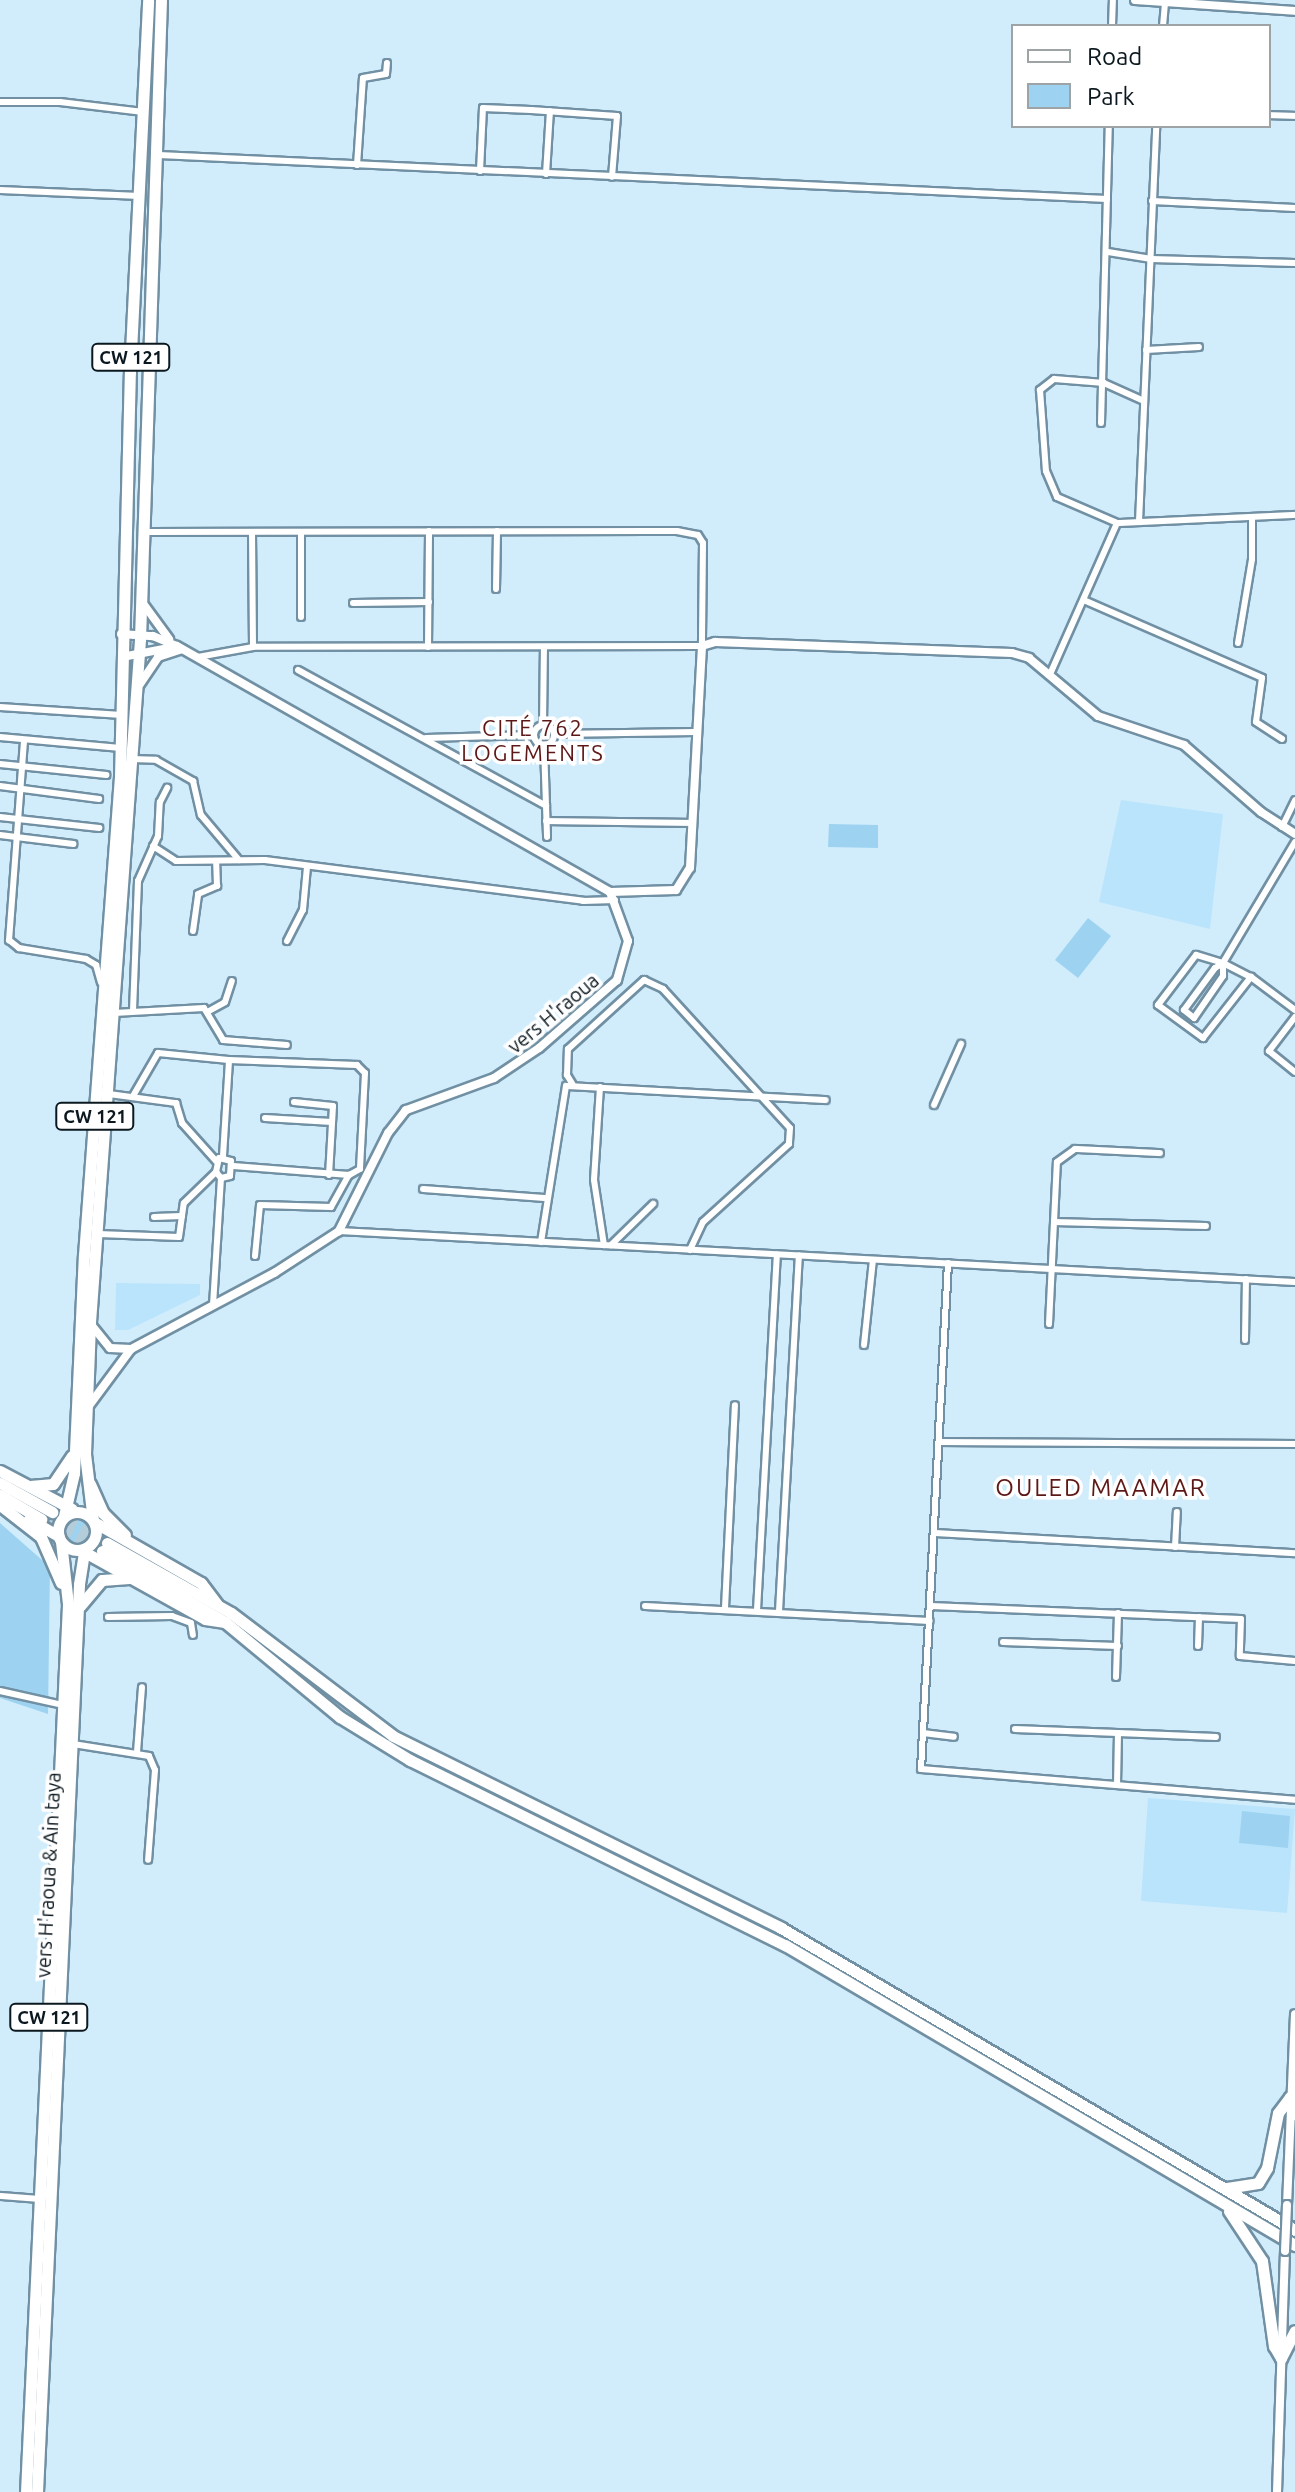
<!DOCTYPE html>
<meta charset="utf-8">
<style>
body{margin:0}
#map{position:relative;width:1295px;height:2492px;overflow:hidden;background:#d1edfc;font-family:Ubuntu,sans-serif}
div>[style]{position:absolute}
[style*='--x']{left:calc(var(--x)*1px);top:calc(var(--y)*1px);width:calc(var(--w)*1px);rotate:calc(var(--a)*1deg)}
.built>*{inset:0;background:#bae4fc}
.green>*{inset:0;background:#9dd3f1}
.round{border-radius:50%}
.highway-tunnel>*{height:11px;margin-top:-5.5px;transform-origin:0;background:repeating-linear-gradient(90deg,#b3cddb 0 11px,transparent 0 16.5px)}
.roads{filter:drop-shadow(2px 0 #7190a3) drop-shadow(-2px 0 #7190a3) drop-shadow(0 2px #7190a3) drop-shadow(0 -2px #7190a3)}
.street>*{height:6px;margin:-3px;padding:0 3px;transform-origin:3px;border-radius:3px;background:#fff}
.street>.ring{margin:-3px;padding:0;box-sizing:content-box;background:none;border:6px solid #fff;border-radius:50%}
.secondary>*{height:8px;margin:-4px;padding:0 4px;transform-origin:4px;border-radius:4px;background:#fff}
.highway>*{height:11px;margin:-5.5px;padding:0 5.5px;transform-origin:5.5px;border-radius:5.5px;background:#fff}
.highway>.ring{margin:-5.5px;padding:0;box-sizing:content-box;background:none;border:11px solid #fff;border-radius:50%}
.bridges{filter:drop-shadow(2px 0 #7190a3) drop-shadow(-2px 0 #7190a3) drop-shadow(0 2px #7190a3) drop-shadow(0 -2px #7190a3)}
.secondary-bridge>*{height:8px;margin:-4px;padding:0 4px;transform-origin:4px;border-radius:4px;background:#fff}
span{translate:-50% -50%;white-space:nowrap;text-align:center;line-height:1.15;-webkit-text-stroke:7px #fff;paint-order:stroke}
.shield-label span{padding:2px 6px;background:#fff;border:2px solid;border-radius:6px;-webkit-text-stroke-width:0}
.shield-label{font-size:18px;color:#0c181f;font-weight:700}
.street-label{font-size:20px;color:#0c181f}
.neighbourhood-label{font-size:22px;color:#5c1816;letter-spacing:2px}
.quarter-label{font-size:24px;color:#5c1816;letter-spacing:2px}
.legend{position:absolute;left:1011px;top:24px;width:260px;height:104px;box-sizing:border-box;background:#fff;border:2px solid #9ea3a5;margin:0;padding:10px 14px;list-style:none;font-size:24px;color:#0c181f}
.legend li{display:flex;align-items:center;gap:16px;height:40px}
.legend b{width:40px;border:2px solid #9ea3a5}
</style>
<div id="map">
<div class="built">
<div style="clip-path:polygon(1121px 800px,1223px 814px,1210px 929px,1099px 902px)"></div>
<div style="clip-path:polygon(116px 1283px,200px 1284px,200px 1295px,128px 1330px,115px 1330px)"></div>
<div style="clip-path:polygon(1148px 1798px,1295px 1809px,1287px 1913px,1141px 1901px)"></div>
</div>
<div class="green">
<div style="clip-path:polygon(829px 824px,878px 825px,878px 848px,828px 847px)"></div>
<div style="clip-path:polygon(1088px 918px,1111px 936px,1078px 978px,1055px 960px)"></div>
<div class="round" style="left:63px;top:1517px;width:28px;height:28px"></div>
<div style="clip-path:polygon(0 1523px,50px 1567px,48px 1714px,0 1698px)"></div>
<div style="clip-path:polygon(1242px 1811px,1290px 1816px,1288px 1848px,1239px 1843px)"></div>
</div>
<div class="highway-tunnel">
<div style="--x:52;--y:1512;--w:63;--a:29.4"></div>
<div style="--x:47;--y:1522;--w:62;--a:27.8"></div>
</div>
<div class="roads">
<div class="street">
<div style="--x:1112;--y:26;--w:26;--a:-88"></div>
<div style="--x:1163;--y:26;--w:24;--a:-85"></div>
<div style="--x:0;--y:102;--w:60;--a:0"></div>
<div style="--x:60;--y:102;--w:84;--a:6.9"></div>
<div style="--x:1269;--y:115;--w:26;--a:2"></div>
<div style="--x:159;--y:155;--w:949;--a:2.66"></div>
<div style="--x:357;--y:165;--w:87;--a:-86.1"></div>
<div style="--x:363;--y:78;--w:23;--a:-10"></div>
<div style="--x:386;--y:74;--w:11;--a:-85"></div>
<div style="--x:480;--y:171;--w:63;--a:-87.3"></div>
<div style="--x:483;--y:108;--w:48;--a:2.4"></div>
<div style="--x:531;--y:110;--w:86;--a:4"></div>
<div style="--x:617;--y:116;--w:61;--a:94.7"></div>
<div style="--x:546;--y:174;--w:63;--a:-86.4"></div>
<div style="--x:0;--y:190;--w:140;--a:2.5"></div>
<div style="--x:1152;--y:201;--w:143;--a:2.8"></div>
<div style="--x:1108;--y:252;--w:44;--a:9.2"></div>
<div style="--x:1151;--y:259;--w:144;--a:1.6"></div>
<div style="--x:1146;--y:350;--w:53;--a:-3.2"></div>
<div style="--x:1144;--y:401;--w:44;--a:-155.8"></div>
<div style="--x:1104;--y:383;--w:50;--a:-175.4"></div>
<div style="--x:1054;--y:379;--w:18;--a:142"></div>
<div style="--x:1040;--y:390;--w:81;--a:85.8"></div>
<div style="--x:1046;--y:471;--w:28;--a:67"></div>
<div style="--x:1057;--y:497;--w:65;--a:23.4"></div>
<div style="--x:1117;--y:523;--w:178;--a:-2.6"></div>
<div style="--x:1101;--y:423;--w:297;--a:-88.5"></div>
<div style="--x:1139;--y:522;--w:396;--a:-87.5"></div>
<div style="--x:144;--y:532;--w:533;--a:-0.11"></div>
<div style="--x:677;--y:531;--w:21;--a:11"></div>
<div style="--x:698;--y:535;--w:9;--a:58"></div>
<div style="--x:703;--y:543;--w:103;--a:90.6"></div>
<div style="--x:702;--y:646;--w:449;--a:179.9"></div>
<div style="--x:253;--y:647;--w:56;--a:169.7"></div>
<div style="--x:252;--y:532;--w:115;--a:89.5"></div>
<div style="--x:301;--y:532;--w:85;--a:90"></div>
<div style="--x:496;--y:589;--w:58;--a:-89"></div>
<div style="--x:1086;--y:601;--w:192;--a:23.6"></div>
<div style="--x:1262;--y:678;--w:44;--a:97.8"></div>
<div style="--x:1256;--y:722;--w:31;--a:33"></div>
<div style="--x:353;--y:603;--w:76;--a:-0.8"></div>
<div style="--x:1238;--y:643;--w:85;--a:-80.5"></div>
<div style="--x:1252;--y:559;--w:42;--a:-90"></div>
<div style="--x:428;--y:647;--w:116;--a:-89.5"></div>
<div style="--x:298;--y:670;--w:283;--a:28.7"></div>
<div style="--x:1051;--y:672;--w:163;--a:-66.1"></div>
<div style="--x:0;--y:707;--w:122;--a:3.8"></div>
<div style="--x:543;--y:725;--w:78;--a:-89.3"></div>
<div class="ring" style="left:534px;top:725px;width:14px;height:14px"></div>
<div style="--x:554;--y:734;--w:142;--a:-0.8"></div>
<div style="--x:0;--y:737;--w:121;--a:5.2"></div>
<div style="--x:426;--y:738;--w:108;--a:-1.6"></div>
<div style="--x:24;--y:741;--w:200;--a:94.3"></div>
<div style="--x:9;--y:940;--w:13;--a:39"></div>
<div style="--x:19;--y:948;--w:68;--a:9.3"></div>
<div style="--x:86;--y:959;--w:12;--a:31"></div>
<div style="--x:96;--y:965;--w:18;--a:74"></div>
<div style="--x:544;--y:745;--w:92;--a:88.1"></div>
<div style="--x:131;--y:759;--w:25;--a:2"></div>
<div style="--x:156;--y:760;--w:43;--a:29.6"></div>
<div style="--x:193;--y:781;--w:35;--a:77"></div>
<div style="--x:201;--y:815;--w:59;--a:49.8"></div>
<div style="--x:0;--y:764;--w:107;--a:5.9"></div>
<div style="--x:0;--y:786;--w:100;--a:7.5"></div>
<div style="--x:0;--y:817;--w:100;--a:6.3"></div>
<div style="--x:546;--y:821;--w:146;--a:0.8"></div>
<div style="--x:1282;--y:827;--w:30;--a:-64"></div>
<div style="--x:0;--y:835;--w:74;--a:7"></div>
<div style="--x:1295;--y:842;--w:141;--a:120.8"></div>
<div style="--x:1223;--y:963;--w:28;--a:-163"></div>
<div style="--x:1196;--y:955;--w:63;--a:127.2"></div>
<div style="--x:1158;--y:1005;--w:56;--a:36.3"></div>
<div style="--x:1203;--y:1038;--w:78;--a:-51.8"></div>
<div style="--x:1251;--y:977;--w:55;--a:36.9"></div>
<div style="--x:153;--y:846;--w:27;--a:33"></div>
<div style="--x:176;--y:861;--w:89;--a:-0.6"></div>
<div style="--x:265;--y:860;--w:321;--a:7.3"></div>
<div style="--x:583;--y:901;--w:32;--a:-2"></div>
<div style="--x:193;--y:931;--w:37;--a:-82"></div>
<div style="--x:198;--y:894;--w:21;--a:-23"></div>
<div style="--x:217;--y:886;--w:25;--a:-92"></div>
<div style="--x:287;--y:941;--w:35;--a:-63"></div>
<div style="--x:303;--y:910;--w:43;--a:-84.7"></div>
<div style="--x:1223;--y:963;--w:13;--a:90"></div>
<div style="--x:1223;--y:976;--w:51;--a:124.6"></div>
<div style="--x:1194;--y:1018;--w:13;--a:-141"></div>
<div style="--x:1184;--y:1010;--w:52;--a:-53.6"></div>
<div style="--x:1215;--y:968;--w:9;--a:-32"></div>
<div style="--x:1223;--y:963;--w:31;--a:27"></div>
<div style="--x:133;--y:1011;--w:130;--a:-87.8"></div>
<div style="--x:138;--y:881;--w:49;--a:-66"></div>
<div style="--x:158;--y:836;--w:34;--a:-87"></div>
<div style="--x:160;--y:802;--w:16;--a:-63"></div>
<div style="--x:209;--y:1011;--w:18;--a:-29"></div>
<div style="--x:225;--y:1002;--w:22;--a:-72"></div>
<div style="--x:114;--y:1013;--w:90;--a:-3.2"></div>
<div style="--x:204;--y:1008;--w:37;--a:59"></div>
<div style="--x:223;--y:1040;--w:64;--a:4.5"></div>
<div style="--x:1295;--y:1017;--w:43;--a:127.4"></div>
<div style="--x:1269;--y:1051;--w:33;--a:39"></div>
<div style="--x:573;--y:1085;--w:12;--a:-121"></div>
<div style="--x:567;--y:1075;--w:26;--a:-88"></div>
<div style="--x:568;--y:1049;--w:103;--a:-42.2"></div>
<div style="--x:644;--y:980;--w:21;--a:25"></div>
<div style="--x:663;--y:989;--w:188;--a:47.6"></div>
<div style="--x:790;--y:1128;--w:16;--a:94"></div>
<div style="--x:789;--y:1144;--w:116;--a:137.8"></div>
<div style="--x:703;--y:1222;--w:31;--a:115"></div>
<div style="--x:600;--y:1087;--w:93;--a:93.7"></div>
<div style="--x:594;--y:1180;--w:66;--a:81.3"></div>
<div style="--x:109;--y:1094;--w:68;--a:7.7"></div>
<div style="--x:176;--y:1103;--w:21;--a:73"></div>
<div style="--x:182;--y:1123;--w:52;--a:48.1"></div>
<div style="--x:133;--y:1096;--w:50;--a:-59.8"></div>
<div style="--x:158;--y:1053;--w:71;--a:5.6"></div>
<div style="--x:294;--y:1102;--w:39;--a:6"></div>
<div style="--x:333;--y:1106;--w:69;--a:93.3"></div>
<div style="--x:934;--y:1105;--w:67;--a:-66.1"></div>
<div style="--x:265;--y:1118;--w:67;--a:3.4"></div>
<div style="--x:223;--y:1156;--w:96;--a:-86.4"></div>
<div style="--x:229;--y:1060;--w:128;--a:2.2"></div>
<div style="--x:357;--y:1065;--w:11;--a:45"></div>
<div style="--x:365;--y:1073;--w:96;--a:93"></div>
<div style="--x:360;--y:1169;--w:13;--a:151"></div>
<div style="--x:349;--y:1175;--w:116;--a:-175.6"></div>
<div style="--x:423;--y:1189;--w:122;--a:4.2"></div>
<div style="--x:154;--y:1217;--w:28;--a:-2"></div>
<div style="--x:1054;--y:1222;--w:152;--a:1.5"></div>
<div style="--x:339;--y:1231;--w:957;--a:3.05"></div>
<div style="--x:98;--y:1234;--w:81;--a:2.1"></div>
<div style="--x:179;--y:1237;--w:34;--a:-82"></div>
<div style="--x:184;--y:1203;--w:45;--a:-44.1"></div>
<div style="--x:216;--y:1172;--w:14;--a:-78"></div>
<div style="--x:219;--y:1158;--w:12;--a:14"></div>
<div style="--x:231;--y:1161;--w:15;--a:94"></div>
<div style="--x:230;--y:1176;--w:9;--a:167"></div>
<div style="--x:221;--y:1178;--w:8;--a:-130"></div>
<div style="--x:541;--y:1242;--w:158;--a:-80.9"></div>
<div style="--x:566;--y:1086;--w:260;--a:3.1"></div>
<div style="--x:611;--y:1245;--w:59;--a:-44.3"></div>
<div style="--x:255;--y:1256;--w:51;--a:-84.4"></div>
<div style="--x:260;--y:1205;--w:71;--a:1.6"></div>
<div style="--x:331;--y:1207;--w:37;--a:-61"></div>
<div style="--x:948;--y:1263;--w:507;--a:93.05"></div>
<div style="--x:921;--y:1769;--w:375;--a:4.7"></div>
<div style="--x:213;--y:1305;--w:127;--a:-86.4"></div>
<div style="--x:1049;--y:1324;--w:162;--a:-87.2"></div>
<div style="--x:1057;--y:1162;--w:22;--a:-36"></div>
<div style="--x:1075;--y:1149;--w:85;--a:2.7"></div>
<div style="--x:1245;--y:1340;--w:61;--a:-89.1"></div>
<div style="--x:864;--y:1345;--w:85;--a:-84"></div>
<div style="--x:939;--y:1442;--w:356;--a:0.3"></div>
<div style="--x:935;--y:1533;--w:361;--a:3.2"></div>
<div style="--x:1175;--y:1547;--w:35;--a:-87"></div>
<div style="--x:645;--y:1606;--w:285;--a:3"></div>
<div style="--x:931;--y:1606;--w:310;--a:2.4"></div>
<div style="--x:1241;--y:1619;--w:37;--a:92"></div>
<div style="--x:1240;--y:1656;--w:55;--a:5.2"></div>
<div style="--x:725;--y:1608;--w:203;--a:-87.2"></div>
<div style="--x:757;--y:1610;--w:356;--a:-86.8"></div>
<div style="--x:779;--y:1611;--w:356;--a:-86.8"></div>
<div style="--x:108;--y:1617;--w:64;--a:-0.9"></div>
<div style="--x:172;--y:1616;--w:20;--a:20"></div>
<div style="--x:191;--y:1623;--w:12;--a:81"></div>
<div style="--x:1003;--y:1642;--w:115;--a:2"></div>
<div style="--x:1198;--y:1646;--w:29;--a:-88"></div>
<div style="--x:1116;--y:1677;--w:64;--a:-88.2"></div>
<div style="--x:0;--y:1691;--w:65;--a:12.5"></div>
<div style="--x:1015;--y:1729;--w:103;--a:2.2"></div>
<div style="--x:1118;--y:1733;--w:52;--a:91.1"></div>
<div style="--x:923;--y:1733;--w:31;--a:7"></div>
<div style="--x:1118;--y:1733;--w:98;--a:2.3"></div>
<div style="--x:73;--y:1744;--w:77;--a:9"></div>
<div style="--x:149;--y:1756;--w:15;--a:67"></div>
<div style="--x:155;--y:1770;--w:90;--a:94.4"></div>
<div style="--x:137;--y:1752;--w:65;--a:-85.6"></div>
<div style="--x:0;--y:2196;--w:40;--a:4.3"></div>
</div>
<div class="secondary">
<div style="--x:1135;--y:0;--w:160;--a:3.9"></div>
<div style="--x:142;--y:602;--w:46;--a:53.9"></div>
<div style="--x:121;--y:634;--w:32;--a:4"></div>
<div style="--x:153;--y:636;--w:26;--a:23"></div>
<div style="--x:177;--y:646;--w:498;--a:29.6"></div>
<div style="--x:610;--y:892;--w:52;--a:69.8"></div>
<div style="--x:628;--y:941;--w:41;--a:105.8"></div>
<div style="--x:617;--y:980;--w:103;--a:138.9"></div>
<div style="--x:539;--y:1048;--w:54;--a:146.3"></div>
<div style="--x:494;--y:1078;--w:94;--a:160"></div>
<div style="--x:406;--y:1110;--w:29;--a:128"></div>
<div style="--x:388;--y:1133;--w:110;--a:116.6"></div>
<div style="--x:339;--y:1231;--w:77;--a:147.1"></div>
<div style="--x:274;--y:1273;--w:162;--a:152"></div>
<div style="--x:122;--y:657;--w:53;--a:-10.9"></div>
<div style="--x:140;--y:684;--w:32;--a:-56"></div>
<div style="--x:158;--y:657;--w:25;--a:-18"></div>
<div style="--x:610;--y:892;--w:66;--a:-1.7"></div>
<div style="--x:676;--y:890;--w:26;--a:-58"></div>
<div style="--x:690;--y:868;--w:222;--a:-86.9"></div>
<div style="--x:702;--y:646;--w:14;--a:-17"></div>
<div style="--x:715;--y:642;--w:297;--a:2.1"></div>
<div style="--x:1012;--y:653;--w:18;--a:16"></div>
<div style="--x:1029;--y:658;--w:90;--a:40"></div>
<div style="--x:1098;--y:716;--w:91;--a:18.6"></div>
<div style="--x:1184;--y:745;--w:102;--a:41"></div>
<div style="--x:1261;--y:812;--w:40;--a:32.9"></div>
<div style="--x:88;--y:1407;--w:72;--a:-53.4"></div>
<div style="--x:131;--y:1349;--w:21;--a:-177"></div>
<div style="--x:110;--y:1348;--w:28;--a:-129"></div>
<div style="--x:1287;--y:2205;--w:191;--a:-87.6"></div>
<div style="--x:1277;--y:2492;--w:241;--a:-88.1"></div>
</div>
<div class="highway">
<div style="--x:0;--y:1471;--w:81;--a:27.8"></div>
<div style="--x:0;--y:1483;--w:60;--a:29.1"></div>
<div style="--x:90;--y:1484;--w:32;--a:66"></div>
<div style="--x:103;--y:1513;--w:31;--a:45"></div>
<div style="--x:30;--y:1486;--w:23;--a:-5"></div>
<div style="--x:53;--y:1484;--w:34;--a:-56"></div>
<div style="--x:0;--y:1495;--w:48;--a:30.3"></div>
<div style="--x:0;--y:1505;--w:52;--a:38"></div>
<div style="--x:41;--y:1537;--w:50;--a:66.5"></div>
<div class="ring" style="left:58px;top:1512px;width:27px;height:27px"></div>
<div style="--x:64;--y:1516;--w:44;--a:-76.9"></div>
<div style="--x:74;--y:1473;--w:218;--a:-87.4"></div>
<div style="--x:84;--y:1255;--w:479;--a:-85.7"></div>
<div style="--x:120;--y:777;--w:405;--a:-88.6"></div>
<div style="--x:130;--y:372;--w:372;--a:-87.2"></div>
<div style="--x:29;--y:1519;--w:34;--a:30"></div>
<div style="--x:93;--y:1520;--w:66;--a:-96.9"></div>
<div style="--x:85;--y:1454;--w:132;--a:-87.8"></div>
<div style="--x:90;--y:1322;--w:685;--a:-85.81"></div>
<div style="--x:140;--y:639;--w:639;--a:-88.12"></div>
<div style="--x:94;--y:1522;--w:123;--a:29.7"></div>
<div style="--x:201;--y:1583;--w:26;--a:53"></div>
<div style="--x:107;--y:1543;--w:142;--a:29.4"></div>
<div style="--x:231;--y:1613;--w:203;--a:37.2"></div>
<div style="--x:393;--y:1736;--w:433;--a:26.3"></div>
<div style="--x:781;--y:1928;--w:596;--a:30.44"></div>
<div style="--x:81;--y:1550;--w:142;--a:29.1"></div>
<div style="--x:205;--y:1619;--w:20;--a:9"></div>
<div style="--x:102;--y:1551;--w:142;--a:30"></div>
<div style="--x:225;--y:1622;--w:149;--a:39.6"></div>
<div style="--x:340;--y:1717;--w:82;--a:31.6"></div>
<div style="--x:410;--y:1760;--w:418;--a:26.3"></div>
<div style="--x:785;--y:1945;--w:592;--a:30.47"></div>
<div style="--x:80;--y:1606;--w:34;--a:-50"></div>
<div style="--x:102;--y:1580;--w:27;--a:-4"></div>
<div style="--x:1227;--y:2188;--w:31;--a:-9"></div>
<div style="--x:1258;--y:2183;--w:17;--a:-59"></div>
<div style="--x:1267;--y:2168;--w:56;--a:-78.7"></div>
<div style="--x:1278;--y:2113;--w:20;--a:-53"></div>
<div style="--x:1290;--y:2097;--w:18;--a:74"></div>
<div style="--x:1229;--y:2211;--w:60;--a:56.6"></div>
<div style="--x:1262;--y:2261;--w:86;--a:82"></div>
<div style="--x:1274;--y:2346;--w:14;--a:60"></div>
<div style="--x:1281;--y:2358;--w:30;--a:-63"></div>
<div style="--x:26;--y:2492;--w:889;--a:-87.29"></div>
<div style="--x:68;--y:1604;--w:62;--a:-96.4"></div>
<div style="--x:37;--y:2492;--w:909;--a:-87.35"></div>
<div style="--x:79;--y:1584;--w:36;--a:-81"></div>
</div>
</div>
<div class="bridges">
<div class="secondary-bridge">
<div style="--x:1285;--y:2251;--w:46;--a:-87.5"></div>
</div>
</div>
<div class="shield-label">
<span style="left:131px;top:357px">CW 121</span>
<span style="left:95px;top:1116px">CW 121</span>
<span style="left:49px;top:2017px">CW 121</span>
</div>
<div class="street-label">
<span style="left:553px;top:1013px;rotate:-40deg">vers H'raoua</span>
<span style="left:48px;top:1875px;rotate:-87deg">vers H'raoua &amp; Ain taya</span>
</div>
<div class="neighbourhood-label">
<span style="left:533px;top:740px">CITÉ 762<br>LOGEMENTS</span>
</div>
<div class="quarter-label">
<span style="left:1101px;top:1488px">OULED MAAMAR</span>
</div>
<ul class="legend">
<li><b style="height:10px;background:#fff"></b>Road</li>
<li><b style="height:22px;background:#9dd3f1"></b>Park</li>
</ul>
</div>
